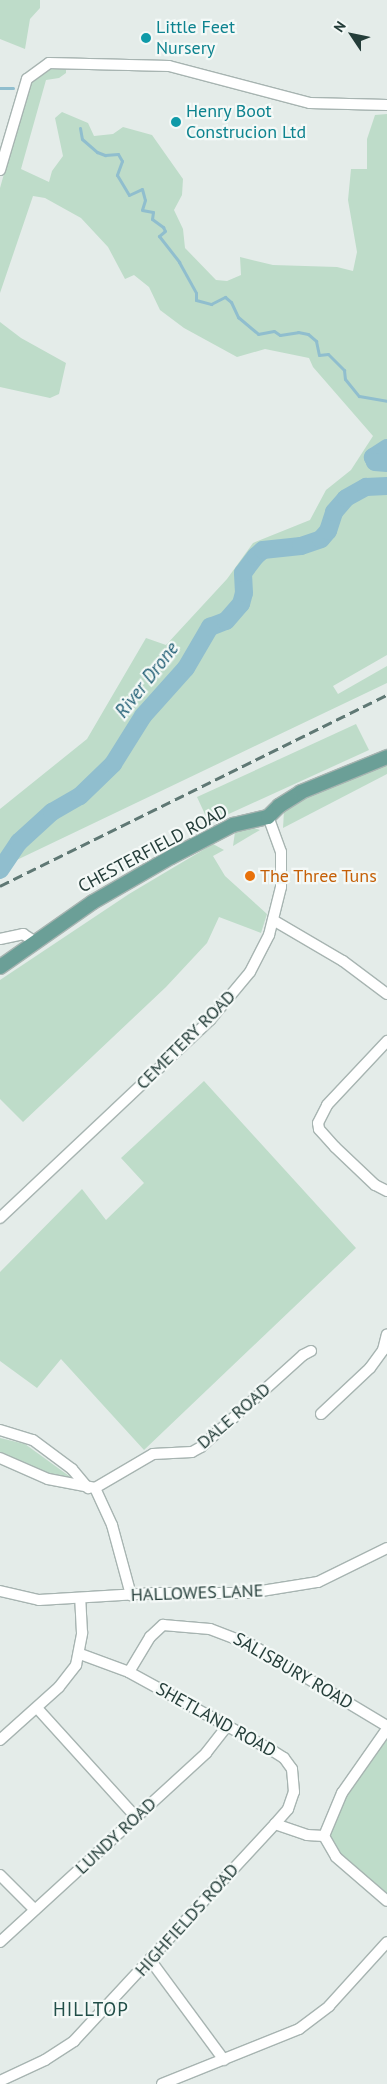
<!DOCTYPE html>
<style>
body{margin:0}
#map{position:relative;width:387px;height:2084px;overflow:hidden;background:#e4ece9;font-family:"PT Sans",sans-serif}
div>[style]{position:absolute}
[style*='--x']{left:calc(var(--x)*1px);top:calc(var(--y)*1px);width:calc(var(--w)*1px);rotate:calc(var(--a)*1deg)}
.green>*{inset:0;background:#bedcc9}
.stream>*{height:3px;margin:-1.5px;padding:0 1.5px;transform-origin:1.5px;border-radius:1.5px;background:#90bece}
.river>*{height:18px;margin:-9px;padding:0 9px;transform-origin:9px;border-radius:9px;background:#90bece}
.roads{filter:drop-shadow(1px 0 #a7b4b1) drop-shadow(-1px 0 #a7b4b1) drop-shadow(0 1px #a7b4b1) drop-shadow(0 -1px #a7b4b1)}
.minor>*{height:10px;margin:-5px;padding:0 5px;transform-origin:5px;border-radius:5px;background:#fff}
.major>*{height:14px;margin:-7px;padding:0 7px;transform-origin:7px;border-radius:7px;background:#6b9f97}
.rail>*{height:3px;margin-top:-1.5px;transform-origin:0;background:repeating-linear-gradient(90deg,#5f7874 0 10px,transparent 0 15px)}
.dots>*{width:14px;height:14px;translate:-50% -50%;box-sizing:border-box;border:2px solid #f4f9f7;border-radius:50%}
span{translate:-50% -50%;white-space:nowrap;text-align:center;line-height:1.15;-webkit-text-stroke:4.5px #f4f9f7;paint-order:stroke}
.culture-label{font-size:18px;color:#0d838f}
.left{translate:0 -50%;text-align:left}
.street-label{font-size:18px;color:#243d39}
.food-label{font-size:18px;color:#c56008}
.water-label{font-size:19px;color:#225f75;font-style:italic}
.neighbourhood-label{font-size:19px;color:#214e48;letter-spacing:1px}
.north{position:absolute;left:327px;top:10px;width:50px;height:50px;-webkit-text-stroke:4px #f4f9f7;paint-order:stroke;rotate:304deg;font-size:14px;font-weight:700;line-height:20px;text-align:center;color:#243d39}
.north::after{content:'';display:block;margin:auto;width:18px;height:22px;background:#243d39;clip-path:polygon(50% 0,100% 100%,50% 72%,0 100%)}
</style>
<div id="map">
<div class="green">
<div style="clip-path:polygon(0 0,40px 0,40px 8px,30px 19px,25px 49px,0 39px)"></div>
<div style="clip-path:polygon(66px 65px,66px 73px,59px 78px,46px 80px,21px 169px,49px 182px,52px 171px,63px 156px,55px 118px,62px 112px,88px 123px,94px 136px,113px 134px,123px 127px,152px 135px,183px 179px,182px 195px,174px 210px,183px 229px,185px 248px,216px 280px,227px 281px,241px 275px,240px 257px,273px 265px,337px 267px,353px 271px,357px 252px,348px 200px,351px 169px,367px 169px,367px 139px,375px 115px,387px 114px,387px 655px,333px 686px,338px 694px,387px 666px,387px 683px,0 868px,0 809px,87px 739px,146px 638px,166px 645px,227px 579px,253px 543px,310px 520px,326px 490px,351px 470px,373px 436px,313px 367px,309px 358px,265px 349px,237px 357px,184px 328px,160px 310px,149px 287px,134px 275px,125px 279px,108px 247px,81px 218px,45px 198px,33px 196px,0 293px,0 188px,28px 88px,46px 66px)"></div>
<div style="clip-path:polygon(0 322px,21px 338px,66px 363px,59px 394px,50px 398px,0 387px)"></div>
<div style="clip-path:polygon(356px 724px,369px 750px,209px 823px,197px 797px)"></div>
<div style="clip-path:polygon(387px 763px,387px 774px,283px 828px,284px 811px,291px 805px,312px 793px)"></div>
<div style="clip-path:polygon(254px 828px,260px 830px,233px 846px,235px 832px)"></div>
<div style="clip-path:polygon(213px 844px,224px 850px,213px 856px,225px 876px,267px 914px,261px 933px,219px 917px,207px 943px,166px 987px,23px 1122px,0 1099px,0 980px,129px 894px)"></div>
<div style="clip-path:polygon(204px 1081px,356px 1248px,144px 1450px,61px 1359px,37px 1388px,0 1361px,0 1272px,82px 1189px,106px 1220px,144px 1183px,121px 1158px)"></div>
<div style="clip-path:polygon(0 1438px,25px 1444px,76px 1481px,42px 1471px,0 1454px)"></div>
<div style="clip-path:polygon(387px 1737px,387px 1896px,351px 1866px,327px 1837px,345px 1799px)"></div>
</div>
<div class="stream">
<div style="--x:0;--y:88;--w:13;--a:0"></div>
<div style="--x:80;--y:128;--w:11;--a:80"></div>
<div style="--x:82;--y:139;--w:20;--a:41"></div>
<div style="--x:97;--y:152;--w:9;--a:21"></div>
<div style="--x:105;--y:155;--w:13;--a:-4"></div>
<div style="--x:118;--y:154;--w:8;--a:60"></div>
<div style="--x:122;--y:161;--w:15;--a:110"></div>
<div style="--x:117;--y:175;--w:23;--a:59"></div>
<div style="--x:129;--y:195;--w:14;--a:-25"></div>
<div style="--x:142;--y:189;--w:11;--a:75"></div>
<div style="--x:145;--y:200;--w:10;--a:107"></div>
<div style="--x:142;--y:210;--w:11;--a:10"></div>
<div style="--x:153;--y:212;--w:7;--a:98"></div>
<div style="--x:152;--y:219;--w:14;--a:36"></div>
<div style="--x:163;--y:227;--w:4;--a:63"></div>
<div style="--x:165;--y:231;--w:8;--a:140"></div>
<div style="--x:159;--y:236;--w:33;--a:52"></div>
<div style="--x:179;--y:262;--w:35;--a:61"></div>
<div style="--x:196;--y:293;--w:7;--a:90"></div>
<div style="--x:196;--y:300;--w:16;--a:15"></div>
<div style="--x:211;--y:304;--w:16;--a:-27"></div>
<div style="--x:225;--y:297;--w:8;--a:40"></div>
<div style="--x:231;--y:302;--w:17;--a:65"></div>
<div style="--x:238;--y:317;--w:26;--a:40"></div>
<div style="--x:258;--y:334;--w:16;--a:-11"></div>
<div style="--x:274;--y:331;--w:7;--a:34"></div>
<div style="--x:280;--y:335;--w:18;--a:-9"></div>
<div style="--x:298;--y:332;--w:10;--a:11"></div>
<div style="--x:308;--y:334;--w:11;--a:41"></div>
<div style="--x:316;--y:341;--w:14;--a:78"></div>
<div style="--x:319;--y:355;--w:9;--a:-6"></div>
<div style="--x:328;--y:354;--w:23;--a:45"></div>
<div style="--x:344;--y:370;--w:9;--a:84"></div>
<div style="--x:345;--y:379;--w:22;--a:51"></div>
<div style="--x:359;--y:396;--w:28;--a:10"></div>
</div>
<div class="river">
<div style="--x:387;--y:448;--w:17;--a:147"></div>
<div style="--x:373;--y:457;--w:5;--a:68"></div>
<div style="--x:375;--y:462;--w:12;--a:5"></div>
<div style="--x:0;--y:870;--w:34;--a:-56"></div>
<div style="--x:19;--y:842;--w:45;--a:-42.3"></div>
<div style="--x:52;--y:812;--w:32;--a:-30"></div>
<div style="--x:80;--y:796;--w:46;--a:-44.1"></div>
<div style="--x:113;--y:764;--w:57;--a:-58"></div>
<div style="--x:143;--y:716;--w:64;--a:-48.1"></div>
<div style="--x:186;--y:668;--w:48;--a:-59.7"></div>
<div style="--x:210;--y:627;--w:17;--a:-21"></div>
<div style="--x:226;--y:621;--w:23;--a:-49"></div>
<div style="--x:241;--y:604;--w:11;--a:-75"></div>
<div style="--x:244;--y:593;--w:20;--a:-93"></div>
<div style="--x:243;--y:573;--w:21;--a:-53"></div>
<div style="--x:256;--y:556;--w:9;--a:-41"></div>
<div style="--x:263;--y:550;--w:38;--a:-6"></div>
<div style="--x:301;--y:546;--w:21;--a:-19"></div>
<div style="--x:321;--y:539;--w:11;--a:-49"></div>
<div style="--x:328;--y:531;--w:20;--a:-72"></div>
<div style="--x:334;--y:512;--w:18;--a:-49"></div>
<div style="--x:346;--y:498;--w:23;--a:-29"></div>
<div style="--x:366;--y:487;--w:21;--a:-3"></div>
</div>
<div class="roads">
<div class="minor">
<div style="--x:0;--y:170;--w:95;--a:-73.5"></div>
<div style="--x:27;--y:79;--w:27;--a:-36"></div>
<div style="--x:49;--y:63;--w:120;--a:1.4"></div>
<div style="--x:169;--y:66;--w:146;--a:14.7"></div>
<div style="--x:310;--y:103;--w:77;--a:1.5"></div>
<div style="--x:273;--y:920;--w:81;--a:30.4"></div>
<div style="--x:343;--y:961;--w:55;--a:36.9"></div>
<div style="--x:0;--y:939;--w:24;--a:-12"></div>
<div style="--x:23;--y:934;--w:13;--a:32"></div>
<div style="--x:387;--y:1191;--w:13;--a:-153"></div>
<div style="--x:375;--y:1185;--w:55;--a:-136.5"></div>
<div style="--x:335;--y:1147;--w:24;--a:-132"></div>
<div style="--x:319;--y:1129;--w:6;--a:-99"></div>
<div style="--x:318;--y:1123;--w:20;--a:-63"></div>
<div style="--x:327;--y:1105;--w:88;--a:-46.8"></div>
<div style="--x:0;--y:1218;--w:289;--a:-43.3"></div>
<div style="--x:210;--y:1020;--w:62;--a:-50.2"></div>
<div style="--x:250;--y:972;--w:42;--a:-62.8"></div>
<div style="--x:269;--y:935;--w:49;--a:-76"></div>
<div style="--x:281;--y:887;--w:35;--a:-90"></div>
<div style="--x:281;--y:852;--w:37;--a:-110"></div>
<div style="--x:321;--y:1414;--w:67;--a:-43.2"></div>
<div style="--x:370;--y:1368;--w:22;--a:-54"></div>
<div style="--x:383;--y:1350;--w:16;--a:-76"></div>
<div style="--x:0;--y:1430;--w:34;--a:17"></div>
<div style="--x:33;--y:1440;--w:49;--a:36.6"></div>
<div style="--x:72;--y:1469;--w:25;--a:50"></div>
<div style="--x:0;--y:1458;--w:52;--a:23.6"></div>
<div style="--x:48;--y:1479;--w:48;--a:10.8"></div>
<div style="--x:95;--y:1488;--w:67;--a:-30.4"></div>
<div style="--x:153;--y:1454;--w:39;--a:-3"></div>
<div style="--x:192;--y:1452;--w:10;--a:-29"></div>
<div style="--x:201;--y:1447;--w:137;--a:-42"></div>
<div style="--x:303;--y:1355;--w:9;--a:-27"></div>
<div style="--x:95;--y:1488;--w:41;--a:65.3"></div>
<div style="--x:112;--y:1525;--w:73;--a:74.8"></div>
<div style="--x:0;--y:1591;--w:40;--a:13"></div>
<div style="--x:39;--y:1600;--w:116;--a:-3.5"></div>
<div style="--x:155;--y:1593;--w:94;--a:0"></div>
<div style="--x:249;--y:1593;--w:70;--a:-9.1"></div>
<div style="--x:318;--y:1582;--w:77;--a:-26.2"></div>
<div style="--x:129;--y:1672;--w:41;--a:-59"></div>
<div style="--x:150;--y:1637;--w:18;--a:-43"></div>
<div style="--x:163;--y:1625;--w:47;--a:4.9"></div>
<div style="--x:210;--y:1629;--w:45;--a:20.9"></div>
<div style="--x:252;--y:1645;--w:157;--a:31"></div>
<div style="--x:37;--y:1708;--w:147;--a:47.8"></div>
<div style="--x:387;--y:1729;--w:78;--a:125.1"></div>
<div style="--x:342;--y:1793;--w:47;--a:112.7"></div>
<div style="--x:324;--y:1836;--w:24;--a:60"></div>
<div style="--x:336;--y:1857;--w:67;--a:40.8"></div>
<div style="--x:0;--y:1740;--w:79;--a:-41.9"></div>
<div style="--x:59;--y:1687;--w:28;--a:-52"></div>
<div style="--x:76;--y:1665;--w:33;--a:-79"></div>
<div style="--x:82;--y:1633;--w:34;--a:-93"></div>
<div style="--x:275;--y:1824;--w:34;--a:19"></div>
<div style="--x:307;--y:1835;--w:17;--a:3"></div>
<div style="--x:0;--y:1875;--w:49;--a:45"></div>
<div style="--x:0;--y:1942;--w:280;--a:-42.5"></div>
<div style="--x:206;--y:1753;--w:34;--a:-52"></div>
<div style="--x:151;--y:1961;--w:123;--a:53.6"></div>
<div style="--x:0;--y:2081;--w:50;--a:-25"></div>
<div style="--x:45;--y:2060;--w:35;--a:-33"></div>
<div style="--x:74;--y:2041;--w:296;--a:-47.2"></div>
<div style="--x:275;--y:1824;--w:20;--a:-49"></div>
<div style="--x:288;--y:1809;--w:18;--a:-71"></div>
<div style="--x:294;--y:1792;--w:23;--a:-95"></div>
<div style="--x:292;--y:1769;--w:14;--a:-126"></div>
<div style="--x:284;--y:1758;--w:13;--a:-148"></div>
<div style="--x:273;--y:1751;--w:164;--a:-151.3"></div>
<div style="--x:129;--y:1672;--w:52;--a:-159.8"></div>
<div style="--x:162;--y:2084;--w:148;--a:-21.9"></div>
<div style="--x:299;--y:2029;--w:38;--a:-37"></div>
<div style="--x:329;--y:2006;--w:86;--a:-47.8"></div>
</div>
<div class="major">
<div style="--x:0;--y:967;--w:113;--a:-35"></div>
<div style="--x:93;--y:902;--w:90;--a:-30"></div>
<div style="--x:171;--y:857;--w:70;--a:-27.3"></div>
<div style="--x:233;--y:825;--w:36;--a:-13"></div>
<div style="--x:268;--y:817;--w:16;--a:-45"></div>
<div style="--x:279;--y:806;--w:26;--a:-32"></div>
<div style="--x:301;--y:792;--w:93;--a:-22.1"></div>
</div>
</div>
<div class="rail">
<div style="--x:0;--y:886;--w:432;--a:-26.3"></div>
</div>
<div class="dots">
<div style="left:146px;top:38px;background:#0f9aa8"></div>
<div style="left:176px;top:122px;background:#0f9aa8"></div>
<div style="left:250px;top:876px;background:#e8710a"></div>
</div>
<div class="culture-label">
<span class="left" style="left:156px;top:38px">Little Feet<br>Nursery</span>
<span class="left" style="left:186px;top:122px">Henry Boot<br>Construcion Ltd</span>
</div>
<div class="street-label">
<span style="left:153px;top:849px;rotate:-28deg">CHESTERFIELD ROAD</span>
<span style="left:186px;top:1040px;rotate:-45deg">CEMETERY ROAD</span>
<span style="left:234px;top:1416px;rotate:-41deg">DALE ROAD</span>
<span style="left:197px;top:1593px;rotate:-2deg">HALLOWES LANE</span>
<span style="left:293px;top:1671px;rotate:30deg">SALISBURY ROAD</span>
<span style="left:216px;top:1720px;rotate:29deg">SHETLAND ROAD</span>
<span style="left:116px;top:1836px;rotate:-43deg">LUNDY ROAD</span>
<span style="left:187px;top:1920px;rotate:-48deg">HIGHFIELDS ROAD</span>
</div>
<div class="food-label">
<span class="left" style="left:260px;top:876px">The Three Tuns</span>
</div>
<div class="water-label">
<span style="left:147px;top:680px;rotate:-52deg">River Drone</span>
</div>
<div class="neighbourhood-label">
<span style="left:91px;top:2010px">HILLTOP</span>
</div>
<div class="north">N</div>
</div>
